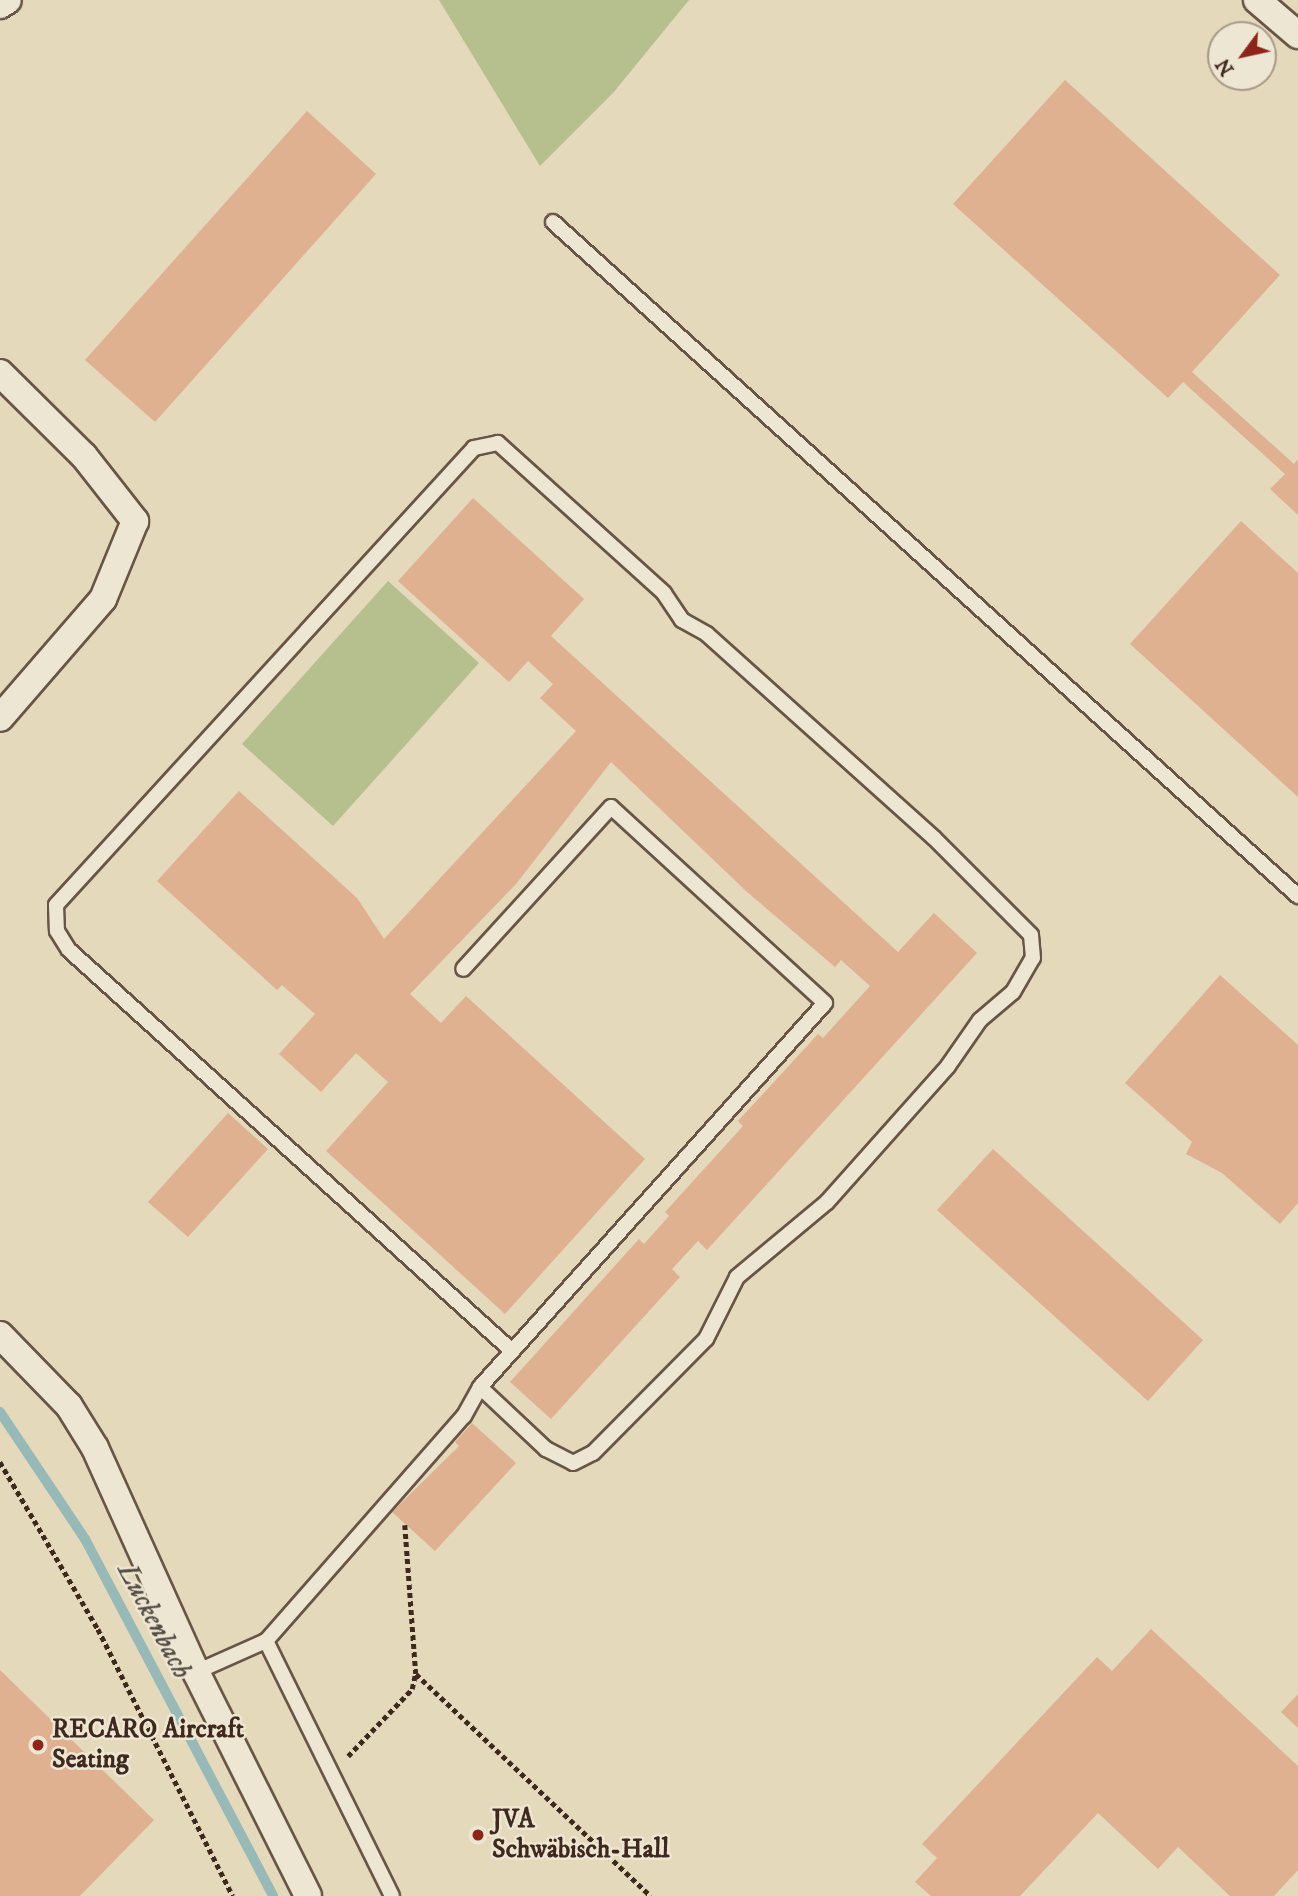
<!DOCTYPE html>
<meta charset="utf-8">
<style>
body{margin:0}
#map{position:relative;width:1298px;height:1896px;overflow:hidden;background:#e4d9ba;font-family:"IM FELL DW Pica",serif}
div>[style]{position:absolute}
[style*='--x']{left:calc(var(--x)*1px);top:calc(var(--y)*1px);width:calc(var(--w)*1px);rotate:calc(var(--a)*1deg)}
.green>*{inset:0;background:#b6bf8e}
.stream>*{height:10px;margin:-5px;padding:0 5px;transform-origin:5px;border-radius:5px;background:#97b9b7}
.building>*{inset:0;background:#dfb191}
.path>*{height:4.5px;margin-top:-2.25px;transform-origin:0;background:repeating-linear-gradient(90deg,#3f291f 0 5px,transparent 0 8.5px)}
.roads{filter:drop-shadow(2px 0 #685546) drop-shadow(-2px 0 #685546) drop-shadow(0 2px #685546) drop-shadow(0 -2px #685546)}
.service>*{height:14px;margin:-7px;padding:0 7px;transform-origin:7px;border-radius:7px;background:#ede6d2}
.minor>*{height:26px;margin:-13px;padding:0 13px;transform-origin:13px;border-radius:13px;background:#ede6d2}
.dots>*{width:19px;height:19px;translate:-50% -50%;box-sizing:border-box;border:4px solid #ede6d2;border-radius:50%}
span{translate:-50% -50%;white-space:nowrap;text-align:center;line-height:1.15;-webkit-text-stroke:5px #ede6d2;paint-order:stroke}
.poi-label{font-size:26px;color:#3f291f;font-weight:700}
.left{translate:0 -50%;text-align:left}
.water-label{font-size:28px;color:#554d45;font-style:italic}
.north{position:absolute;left:1207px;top:21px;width:70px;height:70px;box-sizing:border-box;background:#ede6d2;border:2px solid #a79a8a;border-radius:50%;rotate:237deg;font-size:19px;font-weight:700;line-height:28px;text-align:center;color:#3f291f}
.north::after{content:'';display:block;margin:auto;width:24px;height:32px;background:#8f2418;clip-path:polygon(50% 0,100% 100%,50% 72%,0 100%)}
</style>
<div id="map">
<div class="green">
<div style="clip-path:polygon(439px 0,689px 0,613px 93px,540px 166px)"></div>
<div style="clip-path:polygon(388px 581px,479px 663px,333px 826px,242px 744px)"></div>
</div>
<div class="stream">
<div style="--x:0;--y:1412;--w:153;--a:56.2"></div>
<div style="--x:85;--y:1539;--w:403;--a:62.2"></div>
</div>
<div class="building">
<div style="clip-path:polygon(1065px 80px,1280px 275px,1192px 372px,1294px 464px,1298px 459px,1298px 515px,1270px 489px,1285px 474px,1183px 382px,1168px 398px,953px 204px)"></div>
<div style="clip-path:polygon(307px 111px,376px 174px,155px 422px,85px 360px)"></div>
<div style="clip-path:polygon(473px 498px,584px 599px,551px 636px,898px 952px,934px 913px,977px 953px,707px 1250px,698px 1241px,672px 1269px,680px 1277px,551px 1419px,510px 1382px,639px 1239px,644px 1244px,669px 1216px,665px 1212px,743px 1126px,738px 1121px,818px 1034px,823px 1038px,870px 986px,841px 960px,835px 967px,746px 891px,611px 762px,516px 884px,410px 994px,441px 1023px,466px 996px,645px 1159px,505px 1314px,326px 1151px,388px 1082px,356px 1053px,321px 1092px,279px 1054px,315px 1014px,282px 985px,277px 990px,157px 881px,239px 791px,357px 898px,384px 939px,576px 731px,540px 698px,553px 684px,528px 661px,509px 682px,398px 581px)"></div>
<div style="clip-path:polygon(1241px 521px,1298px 573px,1298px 797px,1130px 644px)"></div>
<div style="clip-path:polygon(1220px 975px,1298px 1045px,1298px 1203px,1280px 1224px,1222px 1173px,1186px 1154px,1192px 1142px,1125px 1083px)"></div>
<div style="clip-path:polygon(228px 1113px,268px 1149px,188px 1237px,148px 1202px)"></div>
<div style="clip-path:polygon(993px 1149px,1203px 1340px,1148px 1401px,937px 1210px)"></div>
<div style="clip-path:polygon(472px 1423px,516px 1463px,435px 1551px,392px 1512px,459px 1446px,455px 1442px)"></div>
<div style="clip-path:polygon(1151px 1629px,1298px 1766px,1298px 1870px,1274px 1896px,1230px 1896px,1178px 1847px,1158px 1869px,1098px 1813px,1020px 1896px,931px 1896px,915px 1882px,937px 1858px,922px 1844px,1097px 1657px,1112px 1671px)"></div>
<div style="clip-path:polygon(0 1670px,154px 1820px,80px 1896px,0 1896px)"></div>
<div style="clip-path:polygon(1298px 1694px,1298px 1728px,1281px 1712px)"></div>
</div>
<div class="path">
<div style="--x:0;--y:1462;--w:194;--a:59.6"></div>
<div style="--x:98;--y:1629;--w:299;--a:63.2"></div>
<div style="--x:405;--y:1525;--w:149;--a:85.8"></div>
<div style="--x:416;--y:1674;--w:323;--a:43.4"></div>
<div style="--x:348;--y:1756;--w:93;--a:-46.3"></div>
<div style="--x:412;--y:1689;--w:14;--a:-78"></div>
</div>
<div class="roads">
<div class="service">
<div style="--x:553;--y:222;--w:1005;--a:42.14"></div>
<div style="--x:480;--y:1387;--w:91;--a:43.2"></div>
<div style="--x:546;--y:1449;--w:30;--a:27"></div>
<div style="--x:573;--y:1463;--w:22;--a:-27"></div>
<div style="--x:593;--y:1453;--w:161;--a:-45.3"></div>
<div style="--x:706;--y:1339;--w:69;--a:-63.4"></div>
<div style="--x:737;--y:1277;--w:117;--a:-39.8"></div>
<div style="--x:827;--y:1202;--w:182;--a:-48.3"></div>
<div style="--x:948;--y:1066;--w:56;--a:-55.2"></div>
<div style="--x:980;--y:1020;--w:43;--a:-40.3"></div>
<div style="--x:1013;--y:992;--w:39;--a:-60"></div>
<div style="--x:1033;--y:958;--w:23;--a:-95"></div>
<div style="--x:1031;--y:935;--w:137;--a:-135"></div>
<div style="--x:934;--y:838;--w:305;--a:-138.1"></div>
<div style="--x:707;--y:634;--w:29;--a:-151"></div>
<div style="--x:682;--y:620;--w:32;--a:-124"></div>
<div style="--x:664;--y:593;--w:224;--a:-137.9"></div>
<div style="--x:498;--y:443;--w:25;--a:168"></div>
<div style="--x:474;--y:448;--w:619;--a:132.45"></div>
<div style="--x:56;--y:905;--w:26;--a:88"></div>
<div style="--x:57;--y:931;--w:22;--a:58"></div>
<div style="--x:69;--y:950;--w:598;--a:42.15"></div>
<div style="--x:266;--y:1641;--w:300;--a:-48.7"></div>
<div style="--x:464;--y:1416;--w:33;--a:-61"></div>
<div style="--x:480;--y:1387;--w:516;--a:-48.06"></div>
<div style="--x:825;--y:1003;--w:290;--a:-137.5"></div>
<div style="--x:611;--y:807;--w:219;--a:132.4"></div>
<div style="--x:196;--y:1672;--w:77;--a:-23.9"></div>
<div style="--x:266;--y:1641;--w:284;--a:63.7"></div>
</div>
<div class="minor">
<div style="--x:1257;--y:0;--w:54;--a:40.5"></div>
<div style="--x:0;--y:5;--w:9;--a:-32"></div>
<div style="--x:0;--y:373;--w:118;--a:44.7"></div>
<div style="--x:84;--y:456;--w:83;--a:51.9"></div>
<div style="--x:135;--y:521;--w:84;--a:112.3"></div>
<div style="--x:103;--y:599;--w:157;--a:130.9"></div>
<div style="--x:0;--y:1335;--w:99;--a:45.8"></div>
<div style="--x:69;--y:1406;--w:49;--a:58.2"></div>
<div style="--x:95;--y:1448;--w:246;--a:65.7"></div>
<div style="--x:196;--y:1672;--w:250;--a:63.4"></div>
</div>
</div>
<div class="dots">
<div style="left:38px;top:1745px;background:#8f2418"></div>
<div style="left:478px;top:1835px;background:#8f2418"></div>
</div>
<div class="poi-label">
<span class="left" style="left:52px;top:1745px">RECARO Aircraft<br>Seating</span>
<span class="left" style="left:492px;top:1835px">JVA<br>Schwäbisch-Hall</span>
</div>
<div class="water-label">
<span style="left:154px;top:1621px;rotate:62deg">Luckenbach</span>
</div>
<div class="north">N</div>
</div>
